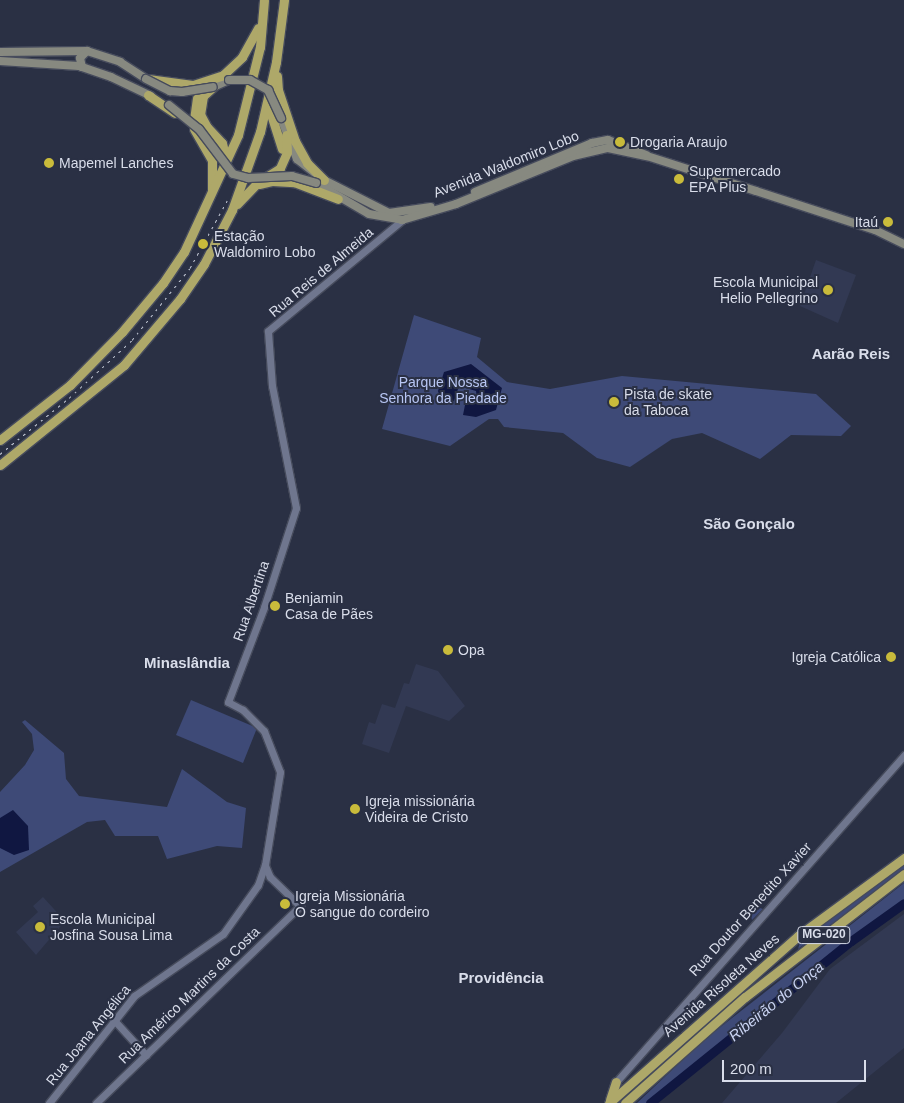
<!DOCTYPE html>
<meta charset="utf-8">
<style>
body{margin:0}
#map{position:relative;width:904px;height:1103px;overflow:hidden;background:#2a3044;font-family:Arial,sans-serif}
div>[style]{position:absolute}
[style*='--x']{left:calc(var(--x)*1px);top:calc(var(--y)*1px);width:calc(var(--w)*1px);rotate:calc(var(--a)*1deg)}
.built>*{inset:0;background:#323953}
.green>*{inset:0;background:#3e4a77}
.water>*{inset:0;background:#101741}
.river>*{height:9px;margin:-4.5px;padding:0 4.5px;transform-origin:4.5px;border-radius:4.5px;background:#101741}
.roads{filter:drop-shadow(1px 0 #464b5c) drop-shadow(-1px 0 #464b5c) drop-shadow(0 1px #464b5c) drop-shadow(0 -1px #464b5c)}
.tertiary>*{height:7px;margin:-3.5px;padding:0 3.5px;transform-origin:3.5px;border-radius:3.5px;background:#6f768e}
.secondary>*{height:8px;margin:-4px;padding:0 4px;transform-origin:4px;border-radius:4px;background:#878980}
.trunk>*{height:9px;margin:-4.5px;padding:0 4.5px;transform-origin:4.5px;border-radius:4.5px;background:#aea869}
.rail>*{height:1px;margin-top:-0.5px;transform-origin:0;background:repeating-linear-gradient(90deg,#c3c8d5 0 2.5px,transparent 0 7.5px)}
.bridges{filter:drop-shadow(1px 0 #464b5c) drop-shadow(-1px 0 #464b5c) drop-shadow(0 1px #464b5c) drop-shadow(0 -1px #464b5c)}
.secondary-bridge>*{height:8px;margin:-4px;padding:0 4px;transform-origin:4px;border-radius:4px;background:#878980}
.dots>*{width:14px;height:14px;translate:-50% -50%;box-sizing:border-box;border:2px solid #2a3044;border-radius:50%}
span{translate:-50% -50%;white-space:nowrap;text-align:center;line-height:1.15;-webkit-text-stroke:4px #2a3044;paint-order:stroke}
.shield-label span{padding:1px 4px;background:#2a3044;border:1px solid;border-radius:4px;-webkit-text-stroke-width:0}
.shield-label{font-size:12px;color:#d9ddea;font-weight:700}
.poi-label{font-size:14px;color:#d9ddea}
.left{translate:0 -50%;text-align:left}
.right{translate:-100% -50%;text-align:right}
.street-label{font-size:14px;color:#d9ddea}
.park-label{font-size:14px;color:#b8c6f4}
.neighbourhood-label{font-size:15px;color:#d9ddea;font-weight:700}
.water-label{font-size:15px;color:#c9d3f2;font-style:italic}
.scale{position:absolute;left:722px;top:1060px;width:144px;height:22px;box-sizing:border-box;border:2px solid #d9ddea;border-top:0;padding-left:6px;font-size:15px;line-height:18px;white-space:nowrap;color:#d9ddea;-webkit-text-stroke:4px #2a3044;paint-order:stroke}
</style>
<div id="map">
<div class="built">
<div style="clip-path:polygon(816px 260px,856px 275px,838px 323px,800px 306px)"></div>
<div style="clip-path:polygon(416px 664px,438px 671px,465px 706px,449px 721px,406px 706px,389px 753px,362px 744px,369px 722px,375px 724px,382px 704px,395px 708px,404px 683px,409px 684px)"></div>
<div style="clip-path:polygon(43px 897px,65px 921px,36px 955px,16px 932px,38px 912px,33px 906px)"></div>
<div style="clip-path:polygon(904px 914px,904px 1048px,836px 1103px,722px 1103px,782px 1033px,830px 969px)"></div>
</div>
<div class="green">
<div style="clip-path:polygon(414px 315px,481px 338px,477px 357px,507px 382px,550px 389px,622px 376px,816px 394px,851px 426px,841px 436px,791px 435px,760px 459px,702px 433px,672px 439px,630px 467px,597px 458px,563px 433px,504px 427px,498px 419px,489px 419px,450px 446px,382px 429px)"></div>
<div style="clip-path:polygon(191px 700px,257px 728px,243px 763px,176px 735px)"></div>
<div style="clip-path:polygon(25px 720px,64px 753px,66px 779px,79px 796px,167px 807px,182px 769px,227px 802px,246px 808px,242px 848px,217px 846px,167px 859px,158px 836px,115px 836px,105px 820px,87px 822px,0 872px,0 792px,25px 765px,34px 750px,32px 734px,22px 722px)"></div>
<div style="clip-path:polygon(904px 864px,904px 870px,798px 949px,800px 942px)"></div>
<div style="clip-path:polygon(904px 883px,904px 901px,820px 963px,649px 1103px,637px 1103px,704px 1040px)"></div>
<div style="clip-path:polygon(748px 904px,763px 909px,752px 920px)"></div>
<div style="clip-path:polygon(794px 946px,620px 1103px,615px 1103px,766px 968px)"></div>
</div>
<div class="water">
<div style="clip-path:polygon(471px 364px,502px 388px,496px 410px,476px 417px,463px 415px,465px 405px,477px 398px,476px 391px,459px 386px,454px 401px,441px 400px,438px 391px,444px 372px)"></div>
<div style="clip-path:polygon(13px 810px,28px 826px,29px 850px,14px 855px,0 848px,0 818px)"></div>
</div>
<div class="river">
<div style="--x:650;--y:1103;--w:258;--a:-38.9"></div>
<div style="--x:851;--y:941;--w:65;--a:-35.6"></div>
</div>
<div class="roads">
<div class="tertiary">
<div style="--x:113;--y:1019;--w:49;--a:47.5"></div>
<div style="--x:616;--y:1082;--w:436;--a:-48.6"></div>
<div style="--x:49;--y:1103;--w:137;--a:-51.5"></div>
<div style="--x:134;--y:996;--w:108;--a:-34.9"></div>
<div style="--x:223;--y:934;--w:60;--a:-54.5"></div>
<div style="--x:258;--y:885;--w:21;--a:-71"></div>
<div style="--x:265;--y:865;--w:94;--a:-80.8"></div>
<div style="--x:280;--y:772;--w:44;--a:-111.3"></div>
<div style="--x:264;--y:731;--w:30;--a:-135"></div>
<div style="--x:243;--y:710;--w:17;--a:-152"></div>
<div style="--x:228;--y:702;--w:102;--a:-69.2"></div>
<div style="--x:264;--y:607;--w:104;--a:-72.1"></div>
<div style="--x:296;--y:508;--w:124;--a:-101.1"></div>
<div style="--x:272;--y:386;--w:55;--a:-94.2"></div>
<div style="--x:268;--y:331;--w:174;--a:-39.6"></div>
<div style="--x:96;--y:1103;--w:284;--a:-44"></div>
<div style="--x:300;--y:906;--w:42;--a:-136"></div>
<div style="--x:270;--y:877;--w:13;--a:-113"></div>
</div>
<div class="secondary">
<div style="--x:0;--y:52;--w:87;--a:-0.7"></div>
<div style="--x:87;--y:51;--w:35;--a:18"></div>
<div style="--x:120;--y:62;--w:31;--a:33"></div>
<div style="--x:0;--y:61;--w:79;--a:3.6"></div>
<div style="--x:79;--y:66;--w:34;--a:19"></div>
<div style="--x:111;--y:77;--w:44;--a:25.4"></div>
<div style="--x:82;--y:67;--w:9;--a:-103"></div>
<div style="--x:80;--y:58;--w:10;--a:-45"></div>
<div style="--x:213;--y:87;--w:17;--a:-24"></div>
<div style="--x:281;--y:118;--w:44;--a:68.7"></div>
<div style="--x:297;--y:159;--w:34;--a:38"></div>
<div style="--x:324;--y:180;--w:73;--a:26.9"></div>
<div style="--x:389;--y:213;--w:42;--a:-8.1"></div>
<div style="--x:316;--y:183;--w:61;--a:30.3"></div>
<div style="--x:369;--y:214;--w:34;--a:10"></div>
<div style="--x:402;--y:220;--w:56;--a:-16.5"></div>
<div style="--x:456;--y:204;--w:126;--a:-22.3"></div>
<div style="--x:573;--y:156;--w:36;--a:-13"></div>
<div style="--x:608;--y:148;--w:40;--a:12"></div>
<div style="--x:647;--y:156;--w:114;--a:17.8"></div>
<div style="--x:756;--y:191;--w:125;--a:18.1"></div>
<div style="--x:875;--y:230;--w:32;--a:26"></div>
<div style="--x:475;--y:192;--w:127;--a:-22.7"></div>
<div style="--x:592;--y:143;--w:16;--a:-11"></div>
<div style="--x:608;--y:140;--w:41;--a:21.5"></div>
</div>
<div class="trunk">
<div style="--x:277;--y:76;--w:14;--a:86"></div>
<div style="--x:278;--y:90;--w:54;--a:71.6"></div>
<div style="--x:295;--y:141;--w:25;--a:61"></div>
<div style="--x:307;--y:163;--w:24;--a:45"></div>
<div style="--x:148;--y:79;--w:45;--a:7.6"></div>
<div style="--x:193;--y:85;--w:32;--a:-18"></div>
<div style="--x:223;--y:75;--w:26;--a:-43"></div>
<div style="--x:242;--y:57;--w:33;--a:-61"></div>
<div style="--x:213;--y:87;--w:13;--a:138"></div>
<div style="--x:203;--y:96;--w:18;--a:99"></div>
<div style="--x:200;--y:114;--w:15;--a:62"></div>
<div style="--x:207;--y:127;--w:22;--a:47"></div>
<div style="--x:222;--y:143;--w:16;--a:76"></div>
<div style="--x:148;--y:95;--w:32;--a:34"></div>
<div style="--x:197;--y:98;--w:22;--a:98"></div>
<div style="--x:194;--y:120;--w:10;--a:61"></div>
<div style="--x:268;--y:105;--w:46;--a:72.3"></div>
<div style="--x:194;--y:129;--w:36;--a:60"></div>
<div style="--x:212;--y:160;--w:29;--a:90"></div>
<div style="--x:259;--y:184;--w:13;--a:-13"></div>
<div style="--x:272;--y:181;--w:22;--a:3"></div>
<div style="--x:294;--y:182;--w:47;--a:21.1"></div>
<div style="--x:237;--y:204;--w:30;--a:-46"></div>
<div style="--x:258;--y:182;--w:26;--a:-32"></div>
<div style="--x:280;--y:168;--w:17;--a:-66"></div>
<div style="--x:287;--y:152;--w:17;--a:-93"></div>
<div style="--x:0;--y:440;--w:89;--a:-38.2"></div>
<div style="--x:70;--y:385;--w:74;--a:-45.5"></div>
<div style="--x:122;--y:332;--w:64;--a:-50.1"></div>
<div style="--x:163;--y:283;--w:37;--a:-56"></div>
<div style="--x:184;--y:252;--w:129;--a:-65.2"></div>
<div style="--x:238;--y:135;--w:91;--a:-76"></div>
<div style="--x:260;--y:47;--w:47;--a:-85.1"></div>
<div style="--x:0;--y:465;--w:159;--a:-38.9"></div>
<div style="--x:124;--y:365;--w:87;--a:-49.7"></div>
<div style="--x:180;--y:299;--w:42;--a:-55.6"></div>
<div style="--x:204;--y:264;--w:61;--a:-62.6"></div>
<div style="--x:232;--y:210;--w:83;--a:-70.3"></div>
<div style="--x:260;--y:132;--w:72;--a:-77.1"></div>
<div style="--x:276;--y:62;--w:63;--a:-82.6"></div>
<div style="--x:610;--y:1100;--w:19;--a:-72"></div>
<div style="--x:609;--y:1103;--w:252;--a:-41.5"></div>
<div style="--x:798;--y:936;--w:132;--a:-36.3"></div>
<div style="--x:625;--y:1103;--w:160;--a:-41.5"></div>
<div style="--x:745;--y:997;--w:201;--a:-37.7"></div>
</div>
</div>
<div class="rail">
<div style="--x:0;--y:454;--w:89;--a:-39.1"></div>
<div style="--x:69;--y:398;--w:86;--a:-42.6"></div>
<div style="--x:132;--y:340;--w:92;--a:-51.1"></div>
<div style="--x:190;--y:268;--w:77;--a:-61.1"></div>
</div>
<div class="bridges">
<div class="secondary-bridge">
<div style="--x:146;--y:79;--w:27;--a:27"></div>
<div style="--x:170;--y:91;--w:12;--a:5"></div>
<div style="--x:182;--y:92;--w:31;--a:-9"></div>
<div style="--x:229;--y:80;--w:21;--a:0"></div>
<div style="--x:250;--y:80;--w:21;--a:29"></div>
<div style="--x:268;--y:90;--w:31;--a:65"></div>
<div style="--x:169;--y:105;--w:38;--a:39"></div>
<div style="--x:199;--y:129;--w:56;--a:52.9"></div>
<div style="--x:233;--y:174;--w:16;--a:15"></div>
<div style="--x:248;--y:178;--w:44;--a:-2.6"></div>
<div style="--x:292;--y:176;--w:25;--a:16"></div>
</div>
</div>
<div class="dots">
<div style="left:620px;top:142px;background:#c9bb3b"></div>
<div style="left:49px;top:163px;background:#c9bb3b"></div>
<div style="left:679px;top:179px;background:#c9bb3b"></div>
<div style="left:888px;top:222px;background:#c9bb3b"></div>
<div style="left:203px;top:244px;background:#c9bb3b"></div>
<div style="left:828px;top:290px;background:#c9bb3b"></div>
<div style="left:614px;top:402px;background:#c9bb3b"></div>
<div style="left:275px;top:606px;background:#c9bb3b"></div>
<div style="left:448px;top:650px;background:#c9bb3b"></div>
<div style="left:891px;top:657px;background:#c9bb3b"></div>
<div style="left:355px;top:809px;background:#c9bb3b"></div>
<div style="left:285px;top:904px;background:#c9bb3b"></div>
<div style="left:40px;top:927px;background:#c9bb3b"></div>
</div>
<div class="shield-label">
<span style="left:824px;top:935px">MG-020</span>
</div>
<div class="poi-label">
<span class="left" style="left:630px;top:142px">Drogaria Araujo</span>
<span class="left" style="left:59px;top:163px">Mapemel Lanches</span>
<span class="left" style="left:689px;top:179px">Supermercado<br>EPA Plus</span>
<span class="right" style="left:878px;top:222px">Itaú</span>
<span class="left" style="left:214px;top:244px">Estação<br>Waldomiro Lobo</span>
<span class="right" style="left:818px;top:290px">Escola Municipal<br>Helio Pellegrino</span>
<span class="left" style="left:624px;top:402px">Pista de skate<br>da Taboca</span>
<span class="left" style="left:285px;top:606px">Benjamin<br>Casa de Pães</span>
<span class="left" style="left:458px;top:650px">Opa</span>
<span class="right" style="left:881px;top:657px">Igreja Católica</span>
<span class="left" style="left:365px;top:809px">Igreja missionária<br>Videira de Cristo</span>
<span class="left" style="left:295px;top:904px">Igreja Missionária<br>O sangue do cordeiro</span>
<span class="left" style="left:50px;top:927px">Escola Municipal<br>Josfina Sousa Lima</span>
</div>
<div class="street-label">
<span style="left:506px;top:164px;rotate:-22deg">Avenida Waldomiro Lobo</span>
<span style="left:321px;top:272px;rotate:-40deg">Rua Reis de Almeida</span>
<span style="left:251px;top:601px;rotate:-71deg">Rua Albertina</span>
<span style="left:750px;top:909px;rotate:-48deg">Rua Doutor Benedito Xavier</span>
<span style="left:721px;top:985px;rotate:-41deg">Avenida Risoleta Neves</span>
<span style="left:189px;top:995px;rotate:-44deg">Rua Américo Martins da Costa</span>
<span style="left:88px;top:1035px;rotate:-51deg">Rua Joana Angélica</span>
</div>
<div class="park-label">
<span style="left:443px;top:390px">Parque Nossa<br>Senhora da Piedade</span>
</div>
<div class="neighbourhood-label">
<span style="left:851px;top:354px">Aarão Reis</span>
<span style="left:749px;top:524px">São Gonçalo</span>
<span style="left:187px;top:663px">Minaslândia</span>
<span style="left:501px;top:978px">Providência</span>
</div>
<div class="water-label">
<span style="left:776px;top:1001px;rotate:-39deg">Ribeirão do Onça</span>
</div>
<div class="scale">200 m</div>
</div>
